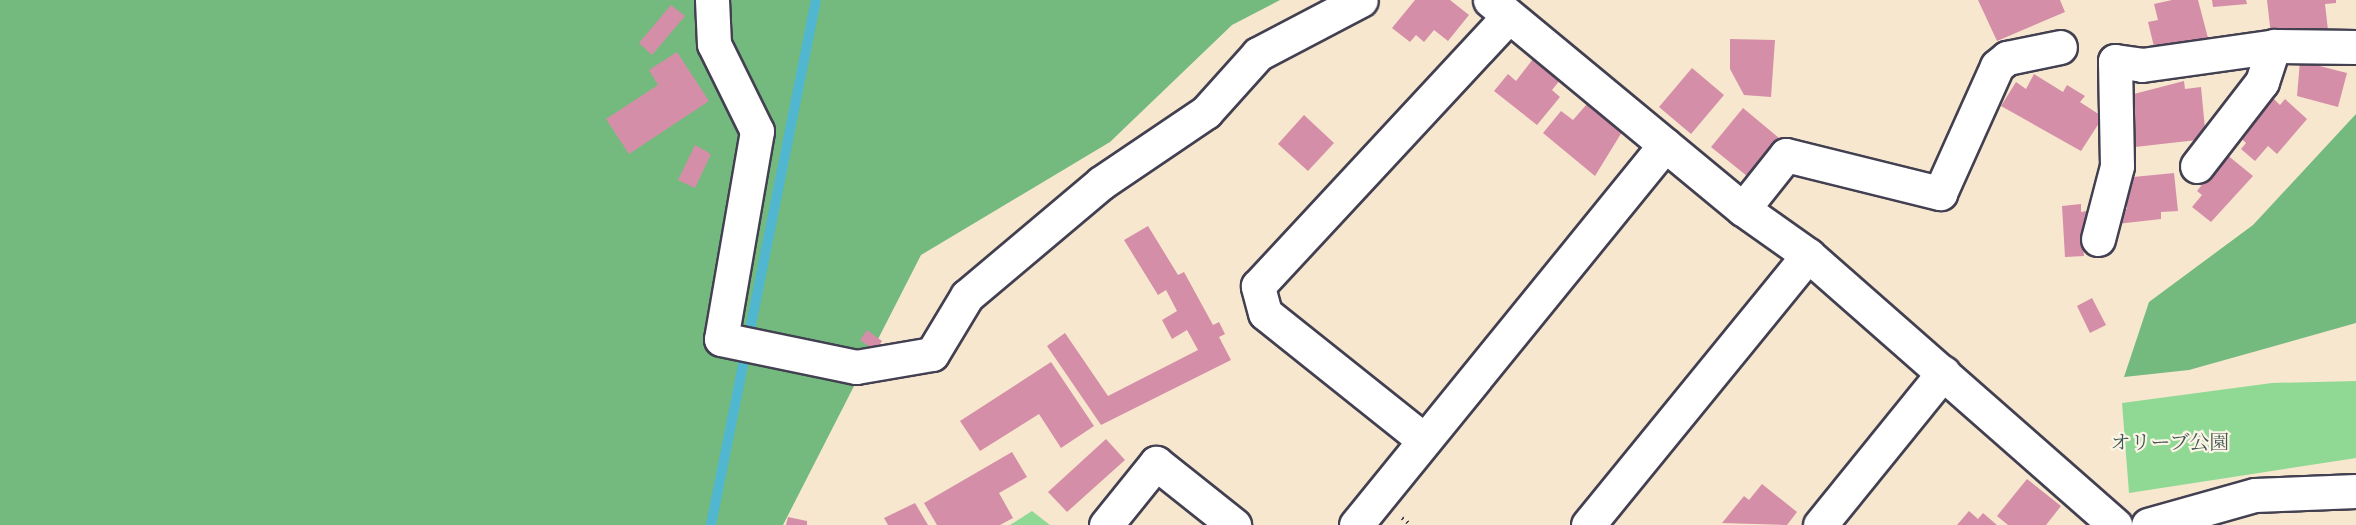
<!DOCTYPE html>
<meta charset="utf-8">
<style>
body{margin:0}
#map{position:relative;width:2356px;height:525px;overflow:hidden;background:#f7e7ce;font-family:"Gentium Book Plus","Noto Serif JP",serif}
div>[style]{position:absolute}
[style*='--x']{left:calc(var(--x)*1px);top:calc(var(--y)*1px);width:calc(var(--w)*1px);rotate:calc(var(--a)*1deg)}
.green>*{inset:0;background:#90d995}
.forest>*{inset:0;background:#74b97e}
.stream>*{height:10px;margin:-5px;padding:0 5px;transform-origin:5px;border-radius:5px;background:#51b7d0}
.building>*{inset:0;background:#d58ea8}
.path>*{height:4px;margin-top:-2px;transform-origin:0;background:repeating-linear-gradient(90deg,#424051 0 1.5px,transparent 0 6px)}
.roads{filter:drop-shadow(2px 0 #424051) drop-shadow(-2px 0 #424051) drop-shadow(0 2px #424051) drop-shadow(0 -2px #424051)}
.street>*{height:33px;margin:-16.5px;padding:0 16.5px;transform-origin:16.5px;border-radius:16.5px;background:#fff}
.secondary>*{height:33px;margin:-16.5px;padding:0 16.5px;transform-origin:16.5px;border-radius:16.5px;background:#fff}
span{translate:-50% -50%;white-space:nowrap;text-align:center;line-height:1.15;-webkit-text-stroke:4.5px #fcf5e5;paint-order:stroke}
.park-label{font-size:20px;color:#435956}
</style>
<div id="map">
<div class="green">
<div style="clip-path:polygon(2356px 381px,2356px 458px,2129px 493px,2122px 403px,2272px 383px)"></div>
<div style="clip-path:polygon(1032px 511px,1050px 525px,1010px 525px)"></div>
</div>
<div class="forest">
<div style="clip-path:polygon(0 0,1280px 0,1232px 25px,1110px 142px,921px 255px,783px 525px,0 525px)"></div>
<div style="clip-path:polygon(2356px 114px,2356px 323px,2189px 370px,2124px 377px,2149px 302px,2253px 225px)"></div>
</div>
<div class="stream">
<div style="--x:711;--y:525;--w:535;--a:-78.69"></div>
</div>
<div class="building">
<div style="clip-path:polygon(1415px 0,1450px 0,1469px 15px,1448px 41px,1434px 30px,1424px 42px,1416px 35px,1410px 42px,1392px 28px)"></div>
<div style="clip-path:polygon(1978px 0,2060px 0,2065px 12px,1997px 41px)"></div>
<div style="clip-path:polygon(2172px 0,2198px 0,2208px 38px,2156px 55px,2148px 22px,2158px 20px,2154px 4px)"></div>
<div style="clip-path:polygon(2212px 0,2246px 0,2247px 4px,2213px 7px)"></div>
<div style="clip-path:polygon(2267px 0,2336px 0,2336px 3px,2325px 4px,2328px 30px,2271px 35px)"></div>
<div style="clip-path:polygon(671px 5px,685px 16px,652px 55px,639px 43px)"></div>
<div style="clip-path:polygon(1730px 39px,1775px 40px,1771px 97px,1744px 95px,1730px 69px)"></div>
<div style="clip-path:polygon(677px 52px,709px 101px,629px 154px,606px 119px,658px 85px,649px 70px)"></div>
<div style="clip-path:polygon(1533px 59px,1560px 80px,1552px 90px,1560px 97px,1537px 125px,1494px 91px,1508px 74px,1516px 81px)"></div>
<div style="clip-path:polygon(2300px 61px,2347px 73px,2338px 107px,2297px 96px)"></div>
<div style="clip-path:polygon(1692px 68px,1724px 95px,1691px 134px,1659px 107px)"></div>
<div style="clip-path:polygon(2034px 74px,2063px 92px,2067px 85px,2085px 96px,2080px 102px,2103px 117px,2081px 151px,2001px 106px,2016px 82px,2026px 89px)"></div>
<div style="clip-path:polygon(2184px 81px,2185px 89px,2201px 87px,2206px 139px,2135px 147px,2130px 95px)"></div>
<div style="clip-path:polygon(2273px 98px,2280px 105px,2285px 99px,2307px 119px,2277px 154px,2268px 146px,2255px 161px,2241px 149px,2246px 143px,2239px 136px)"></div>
<div style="clip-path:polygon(1587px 104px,1622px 132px,1595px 176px,1543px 133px,1561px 111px,1573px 120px)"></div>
<div style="clip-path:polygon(1743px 108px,1779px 138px,1747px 176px,1711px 147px)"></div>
<div style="clip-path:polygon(1304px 115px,1334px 143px,1308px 171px,1278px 144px)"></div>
<div style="clip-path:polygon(695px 145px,711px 154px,695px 188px,678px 180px)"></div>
<div style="clip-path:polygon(2226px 154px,2253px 176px,2211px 222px,2192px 207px,2202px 195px,2197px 191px)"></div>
<div style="clip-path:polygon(2174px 173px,2178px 211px,2161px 212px,2161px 219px,2117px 224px,2116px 210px,2127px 209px,2123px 178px)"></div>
<div style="clip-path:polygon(2081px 204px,2081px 212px,2087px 211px,2090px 244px,2083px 244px,2084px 256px,2065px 257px,2062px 206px)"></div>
<div style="clip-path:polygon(1148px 226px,1178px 275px,1184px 272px,1213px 325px,1219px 322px,1225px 334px,1219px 337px,1231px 360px,1101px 425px,1047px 346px,1065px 333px,1108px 396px,1198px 350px,1187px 330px,1172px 339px,1162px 320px,1177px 311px,1166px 290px,1158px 295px,1124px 240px)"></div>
<div style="clip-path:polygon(2092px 298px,2106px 325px,2090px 333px,2077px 306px)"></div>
<div style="clip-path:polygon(867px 330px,882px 341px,875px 351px,860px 340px)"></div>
<div style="clip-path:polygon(1051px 362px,1094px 426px,1061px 448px,1039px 414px,980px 451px,960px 421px)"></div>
<div style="clip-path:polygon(1106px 439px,1125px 460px,1067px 512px,1048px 492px)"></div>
<div style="clip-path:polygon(1012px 452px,1027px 477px,999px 493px,1013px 518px,1000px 525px,937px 525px,924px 503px)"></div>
<div style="clip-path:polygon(2027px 479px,2061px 506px,2046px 525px,2008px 525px,1997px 516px)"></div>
<div style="clip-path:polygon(1762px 484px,1797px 512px,1787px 525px,1722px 523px,1744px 496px,1749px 500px)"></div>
<div style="clip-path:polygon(915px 503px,928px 525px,888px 525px,884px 518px)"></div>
<div style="clip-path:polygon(1969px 511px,1978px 519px,1983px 513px,1997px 525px,1957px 525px)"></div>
<div style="clip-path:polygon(788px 517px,807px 521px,807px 525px,786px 525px)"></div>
</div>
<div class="path">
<div style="--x:1402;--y:518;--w:11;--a:38"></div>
</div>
<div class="roads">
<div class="street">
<div style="--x:712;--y:0;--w:44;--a:87.4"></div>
<div style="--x:714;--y:44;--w:97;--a:63.7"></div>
<div style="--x:757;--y:131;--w:211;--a:99.8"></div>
<div style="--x:721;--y:339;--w:138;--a:11.7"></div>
<div style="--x:856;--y:367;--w:77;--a:-9.7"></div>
<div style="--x:932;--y:354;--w:68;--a:-58.9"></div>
<div style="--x:967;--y:296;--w:175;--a:-40.1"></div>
<div style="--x:1101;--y:183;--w:127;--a:-34.1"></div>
<div style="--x:1206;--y:112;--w:78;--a:-48.1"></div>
<div style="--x:1258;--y:54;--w:116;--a:-27.7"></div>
<div style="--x:1490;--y:0;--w:328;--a:39.6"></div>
<div style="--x:1743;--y:209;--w:80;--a:35.3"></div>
<div style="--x:1808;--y:255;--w:409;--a:41.3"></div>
<div style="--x:2197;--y:166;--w:106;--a:-52.3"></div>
<div style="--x:2262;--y:82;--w:38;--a:-72"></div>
<div style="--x:1743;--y:209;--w:69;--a:-51.5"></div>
<div style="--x:1786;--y:155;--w:159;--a:13.9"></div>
<div style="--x:1940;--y:193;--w:139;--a:-65.8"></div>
<div style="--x:1997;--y:66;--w:13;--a:-39"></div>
<div style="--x:2007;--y:58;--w:54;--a:-11.7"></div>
<div style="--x:2098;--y:239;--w:75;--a:-75.4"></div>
<div style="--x:2117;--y:166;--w:105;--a:-91.1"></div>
<div style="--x:2115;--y:61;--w:27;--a:8"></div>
<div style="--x:2142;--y:65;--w:137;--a:-8"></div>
<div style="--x:2278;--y:46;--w:78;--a:0.7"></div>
<div style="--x:1424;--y:440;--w:203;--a:-141.4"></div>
<div style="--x:1265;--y:313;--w:28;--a:-105"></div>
<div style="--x:1258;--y:286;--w:367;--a:-47.1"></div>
<div style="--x:1106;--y:525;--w:80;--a:-51.1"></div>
<div style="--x:1156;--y:463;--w:100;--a:38.5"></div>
<div style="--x:1356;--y:525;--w:490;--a:-50.9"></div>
<div style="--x:1588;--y:525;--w:348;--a:-50.8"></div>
<div style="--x:1820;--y:525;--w:196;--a:-51"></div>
</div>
<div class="secondary">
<div style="--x:2148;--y:525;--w:111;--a:-15.7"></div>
<div style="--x:2255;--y:495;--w:101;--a:-2.3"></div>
</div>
</div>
<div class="park-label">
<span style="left:2170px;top:441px">オリーブ公園</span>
</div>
</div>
